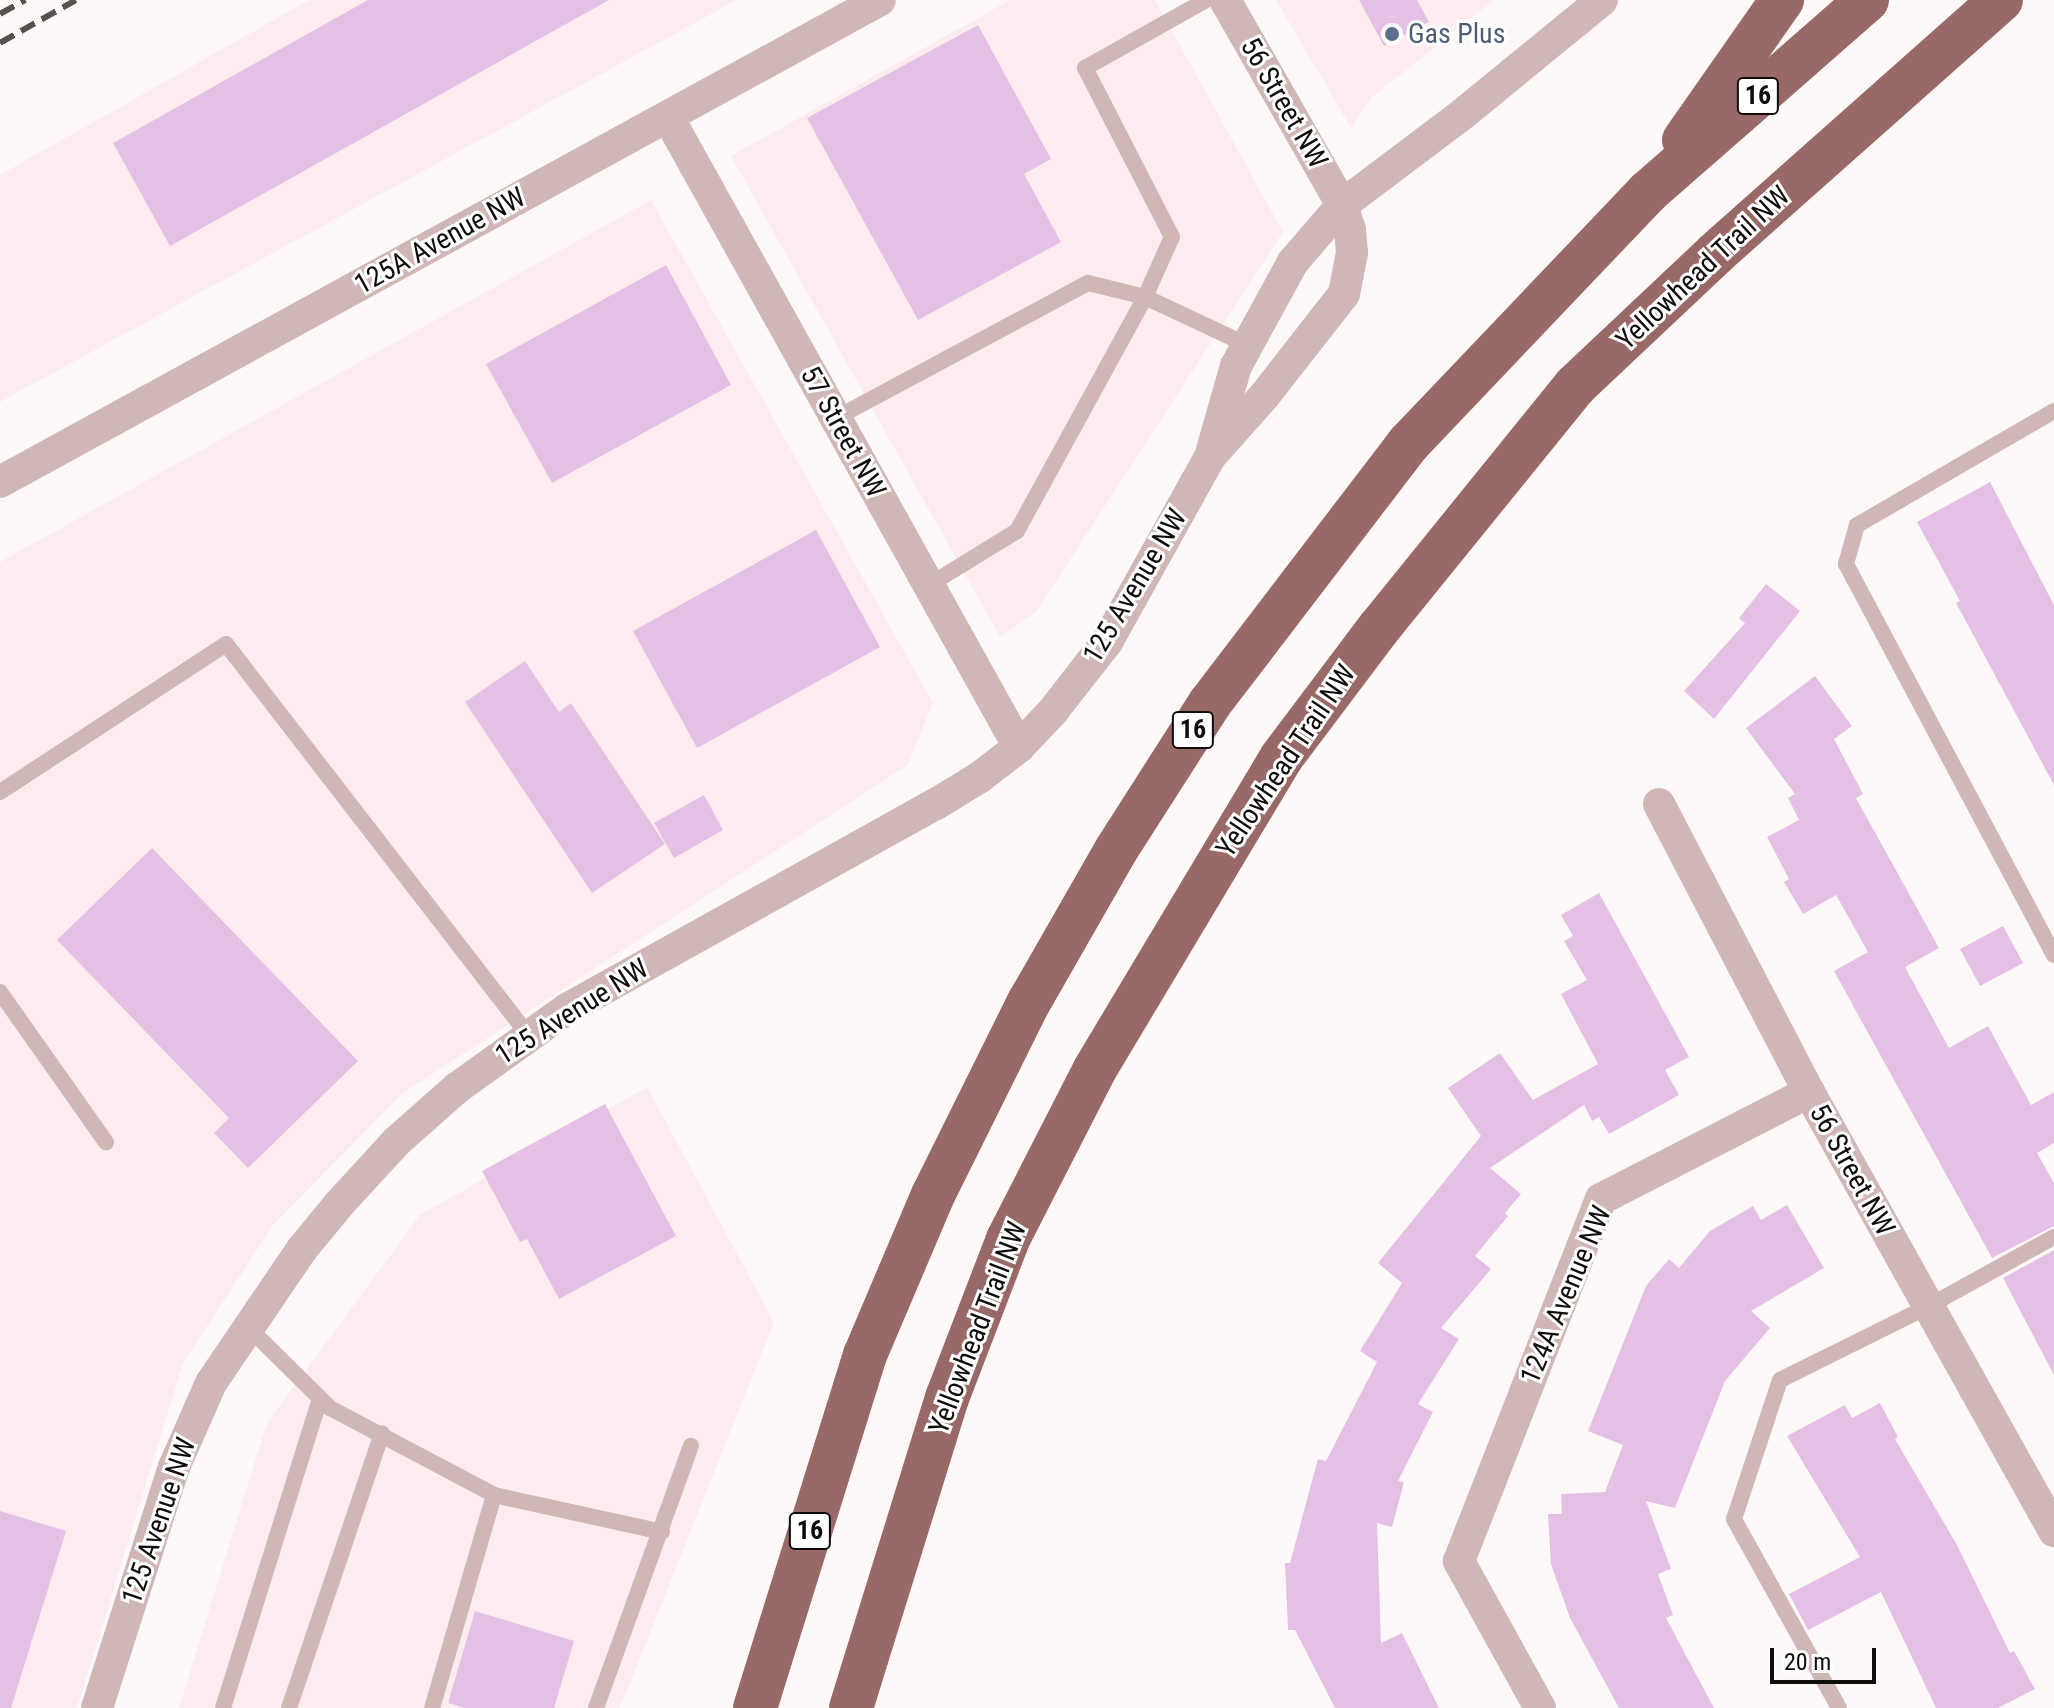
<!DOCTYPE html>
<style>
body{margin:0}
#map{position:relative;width:2054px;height:1708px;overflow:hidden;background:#fef9f8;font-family:"Roboto Condensed",sans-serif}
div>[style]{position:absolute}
.industrial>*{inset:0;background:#fcecf0}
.building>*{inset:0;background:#e4c1e4}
.lane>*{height:16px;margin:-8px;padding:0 8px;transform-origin:8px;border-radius:8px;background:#cfb7b5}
.street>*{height:32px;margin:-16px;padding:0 16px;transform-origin:16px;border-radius:16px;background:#cfb7b5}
.highway>*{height:44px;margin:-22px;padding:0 22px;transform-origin:22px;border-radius:22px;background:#986967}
.rail>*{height:6px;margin-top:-3px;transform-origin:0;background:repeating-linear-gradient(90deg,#565250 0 16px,transparent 0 24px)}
.dots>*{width:22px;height:22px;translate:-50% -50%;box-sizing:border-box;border:4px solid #fff;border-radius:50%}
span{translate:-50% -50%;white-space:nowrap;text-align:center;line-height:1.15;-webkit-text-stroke:6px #fff;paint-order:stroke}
.shield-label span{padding:2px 6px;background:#fff;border:2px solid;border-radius:6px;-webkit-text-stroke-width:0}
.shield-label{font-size:26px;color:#0f0c0a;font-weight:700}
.service-label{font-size:28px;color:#4e5e75}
.left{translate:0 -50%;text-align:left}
.street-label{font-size:28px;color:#0f0c0a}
.scale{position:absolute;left:1770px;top:1648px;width:106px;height:36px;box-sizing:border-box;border:4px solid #0f0c0a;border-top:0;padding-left:10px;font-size:24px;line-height:28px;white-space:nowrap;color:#0f0c0a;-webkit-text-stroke:6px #fff;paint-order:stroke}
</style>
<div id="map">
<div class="industrial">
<i style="clip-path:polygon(309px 0,737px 0,0 402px,0 175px)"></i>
<i style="clip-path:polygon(1010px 0,1155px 0,1283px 232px,1036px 612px,1000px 637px,731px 156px)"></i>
<i style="clip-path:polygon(1276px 0,1494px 0,1371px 98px,1351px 128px)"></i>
<i style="clip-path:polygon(651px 200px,933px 703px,908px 765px,403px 1093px,274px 1224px,183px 1363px,77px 1708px,0 1708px,0 562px)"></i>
<i style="clip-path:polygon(647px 1087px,774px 1322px,620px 1708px,179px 1708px,267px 1423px,420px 1215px)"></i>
</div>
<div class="building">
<i style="clip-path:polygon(368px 0,609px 0,170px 246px,113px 143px)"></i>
<i style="clip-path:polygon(1359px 0,1417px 0,1429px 22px,1384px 46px)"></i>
<i style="clip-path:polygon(978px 25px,1051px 159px,1024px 174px,1061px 242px,918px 320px,807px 118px)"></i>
<i style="clip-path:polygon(666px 265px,731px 385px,552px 483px,486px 364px)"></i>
<i style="clip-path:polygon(1990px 482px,2054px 605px,2054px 785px,1956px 603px,1960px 601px,1917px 522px)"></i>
<i style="clip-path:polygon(816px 530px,880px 647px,697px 748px,633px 631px)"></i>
<i style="clip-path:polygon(1766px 584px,1800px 611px,1714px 719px,1684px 691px,1745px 623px,1739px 618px)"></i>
<i style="clip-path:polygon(525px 661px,559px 712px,571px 703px,665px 844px,592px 893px,465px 702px)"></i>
<i style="clip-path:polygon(1815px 676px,1852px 726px,1834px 739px,1863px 794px,1856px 798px,1939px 948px,1905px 967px,1949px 1048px,1988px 1026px,2031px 1105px,2054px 1092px,2054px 1143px,2037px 1153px,2054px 1183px,2054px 1226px,1992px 1258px,1834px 971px,1868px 952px,1836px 895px,1803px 914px,1784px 882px,1789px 879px,1767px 837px,1799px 820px,1788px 798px,1795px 794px,1746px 728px)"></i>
<i style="clip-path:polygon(704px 795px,723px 830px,674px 858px,654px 823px)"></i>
<i style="clip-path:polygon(152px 848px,358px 1061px,248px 1168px,214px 1133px,229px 1118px,57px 940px)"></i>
<i style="clip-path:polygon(1599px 893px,1689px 1057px,1665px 1070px,1679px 1095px,1609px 1134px,1599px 1117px,1592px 1121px,1584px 1105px,1490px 1168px,1521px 1194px,1505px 1213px,1508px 1216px,1475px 1256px,1491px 1269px,1441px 1328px,1459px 1339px,1418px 1404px,1433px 1412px,1398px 1481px,1404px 1482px,1392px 1527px,1377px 1523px,1381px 1643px,1402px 1633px,1439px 1708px,1335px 1708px,1295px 1630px,1288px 1630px,1285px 1563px,1290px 1563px,1318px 1459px,1326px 1461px,1377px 1362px,1360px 1351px,1402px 1283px,1378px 1263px,1481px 1136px,1448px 1088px,1500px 1053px,1533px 1100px,1598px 1064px,1561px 994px,1587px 980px,1564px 941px,1573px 936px,1561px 915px)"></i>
<i style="clip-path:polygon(2003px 926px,2023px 963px,1980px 986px,1960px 949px)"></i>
<i style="clip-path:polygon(605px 1104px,676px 1236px,559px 1299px,527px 1239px,520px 1242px,482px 1171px)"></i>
<i style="clip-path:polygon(1787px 1205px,1824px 1268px,1751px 1311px,1770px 1328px,1725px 1381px,1675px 1508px,1646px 1501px,1671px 1569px,1658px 1574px,1673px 1615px,1666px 1618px,1714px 1708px,1619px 1708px,1570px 1618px,1551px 1564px,1548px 1514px,1562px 1514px,1561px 1494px,1605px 1492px,1623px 1445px,1588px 1431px,1646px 1286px,1669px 1259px,1679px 1268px,1710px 1231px,1753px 1206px,1761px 1220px)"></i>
<i style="clip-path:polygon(2054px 1250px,2054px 1375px,2003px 1278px)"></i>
<i style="clip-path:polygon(1880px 1403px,1898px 1437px,1895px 1439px,1957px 1545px,2010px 1653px,2014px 1651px,2035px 1689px,1998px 1708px,1936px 1708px,1881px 1592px,1808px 1630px,1789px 1594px,1860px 1557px,1787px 1436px,1845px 1405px,1852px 1418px)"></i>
<i style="clip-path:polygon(0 1511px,66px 1531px,11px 1708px,0 1708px)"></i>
<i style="clip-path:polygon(475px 1611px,574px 1641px,554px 1708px,465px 1708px,448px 1703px)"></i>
</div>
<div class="lane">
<i style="left:2054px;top:411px;width:228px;rotate:149.9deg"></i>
<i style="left:1857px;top:525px;width:41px;rotate:105.8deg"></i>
<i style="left:1846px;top:564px;width:443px;rotate:62deg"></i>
<i style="left:836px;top:418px;width:286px;rotate:-28.2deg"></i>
<i style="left:1088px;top:283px;width:59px;rotate:13.8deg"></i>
<i style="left:1145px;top:297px;width:113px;rotate:25.2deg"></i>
<i style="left:929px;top:585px;width:103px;rotate:-31.5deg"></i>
<i style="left:1017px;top:531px;width:267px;rotate:-61.3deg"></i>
<i style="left:1145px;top:297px;width:66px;rotate:-65.8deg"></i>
<i style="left:1172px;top:237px;width:190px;rotate:-117.2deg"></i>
<i style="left:1085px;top:68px;width:139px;rotate:-29.3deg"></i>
<i style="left:0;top:792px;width:270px;rotate:-33.2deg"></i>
<i style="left:226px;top:644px;width:495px;rotate:52.3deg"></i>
<i style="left:0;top:992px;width:184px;rotate:54.8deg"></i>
<i style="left:247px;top:1326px;width:117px;rotate:44.7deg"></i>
<i style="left:330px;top:1408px;width:186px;rotate:27.9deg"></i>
<i style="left:494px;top:1495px;width:222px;rotate:106.2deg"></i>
<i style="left:494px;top:1495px;width:172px;rotate:12.4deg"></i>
<i style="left:223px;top:1708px;width:324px;rotate:-72.6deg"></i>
<i style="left:289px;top:1708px;width:290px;rotate:-71.3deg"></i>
<i style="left:596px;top:1708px;width:279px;rotate:-70.1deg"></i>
<i style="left:1839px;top:1708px;width:216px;rotate:-119.1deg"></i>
<i style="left:1734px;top:1519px;width:146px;rotate:-71.7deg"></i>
<i style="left:1780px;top:1380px;width:164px;rotate:-26.4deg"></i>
<i style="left:1927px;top:1307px;width:145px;rotate:-28.9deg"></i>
</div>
<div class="street">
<i style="left:668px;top:117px;width:721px;rotate:60.88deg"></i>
<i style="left:1212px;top:450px;width:87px;rotate:-74.1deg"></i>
<i style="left:1236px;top:366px;width:119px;rotate:-61.3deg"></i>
<i style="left:1293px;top:262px;width:75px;rotate:-49.3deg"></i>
<i style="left:1342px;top:205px;width:153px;rotate:-37deg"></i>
<i style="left:1464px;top:113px;width:178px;rotate:-39.3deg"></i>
<i style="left:0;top:482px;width:1003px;rotate:-28.71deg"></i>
<i style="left:1659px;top:804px;width:325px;rotate:62.5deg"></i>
<i style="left:1809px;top:1092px;width:503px;rotate:60.83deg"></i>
<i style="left:97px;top:1708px;width:253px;rotate:-72.3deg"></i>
<i style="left:174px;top:1467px;width:92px;rotate:-66.2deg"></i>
<i style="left:211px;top:1383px;width:162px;rotate:-55.8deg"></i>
<i style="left:302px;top:1249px;width:60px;rotate:-50.4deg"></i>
<i style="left:340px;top:1203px;width:83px;rotate:-47.4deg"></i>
<i style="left:396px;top:1142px;width:81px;rotate:-41.5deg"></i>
<i style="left:457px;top:1088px;width:135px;rotate:-35.7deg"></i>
<i style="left:567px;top:1009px;width:422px;rotate:-29.1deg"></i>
<i style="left:936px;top:804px;width:52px;rotate:-31.5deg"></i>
<i style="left:980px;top:777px;width:49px;rotate:-37.6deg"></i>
<i style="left:1019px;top:747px;width:50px;rotate:-46.6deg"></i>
<i style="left:1053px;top:711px;width:88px;rotate:-52deg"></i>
<i style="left:1107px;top:642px;width:212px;rotate:-60.9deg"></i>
<i style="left:1210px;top:457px;width:83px;rotate:-48.4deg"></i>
<i style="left:1265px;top:395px;width:128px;rotate:-52deg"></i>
<i style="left:1344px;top:294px;width:42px;rotate:-79deg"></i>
<i style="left:1352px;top:253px;width:23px;rotate:-95deg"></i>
<i style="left:1350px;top:230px;width:26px;rotate:-108deg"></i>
<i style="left:1342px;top:205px;width:236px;rotate:-119.7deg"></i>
<i style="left:1540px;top:1708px;width:168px;rotate:-118.9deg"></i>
<i style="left:1459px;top:1561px;width:389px;rotate:-68.6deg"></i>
<i style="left:1601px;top:1199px;width:234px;rotate:-27.2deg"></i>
</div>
<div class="highway">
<i style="left:1684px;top:140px;width:171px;rotate:-55deg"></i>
<i style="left:755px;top:1708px;width:370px;rotate:-72.7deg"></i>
<i style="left:865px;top:1355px;width:174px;rotate:-67deg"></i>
<i style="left:933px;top:1195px;width:216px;rotate:-63.6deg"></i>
<i style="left:1029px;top:1002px;width:175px;rotate:-60.2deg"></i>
<i style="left:1116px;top:850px;width:174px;rotate:-57.4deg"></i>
<i style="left:1210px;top:703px;width:326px;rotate:-52.6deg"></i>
<i style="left:1408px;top:444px;width:348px;rotate:-46.4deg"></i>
<i style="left:1648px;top:192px;width:291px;rotate:-41.2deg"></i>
<i style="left:851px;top:1708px;width:325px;rotate:-72.8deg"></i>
<i style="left:947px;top:1398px;width:170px;rotate:-69deg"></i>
<i style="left:1008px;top:1239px;width:191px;rotate:-62.9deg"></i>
<i style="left:1095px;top:1069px;width:362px;rotate:-59.1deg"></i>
<i style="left:1281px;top:758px;width:163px;rotate:-53deg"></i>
<i style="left:1379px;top:628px;width:311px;rotate:-51deg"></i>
<i style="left:1575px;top:386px;width:194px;rotate:-43.3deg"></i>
<i style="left:1716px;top:253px;width:381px;rotate:-41.6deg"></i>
</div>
<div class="rail">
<i style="left:0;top:14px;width:29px;rotate:-29deg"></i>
<i style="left:0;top:43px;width:87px;rotate:-29.5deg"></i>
</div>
<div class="dots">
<i style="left:1392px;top:34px;background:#5c6f8a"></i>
</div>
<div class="shield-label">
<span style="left:1758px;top:96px">16</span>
<span style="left:1193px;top:730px">16</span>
<span style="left:810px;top:1531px">16</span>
</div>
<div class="service-label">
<span class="left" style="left:1408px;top:34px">Gas Plus</span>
</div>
<div class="street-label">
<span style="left:1284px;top:103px;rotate:60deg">56 Street NW</span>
<span style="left:440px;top:241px;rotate:-29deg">125A Avenue NW</span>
<span style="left:1703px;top:268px;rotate:-43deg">Yellowhead Trail NW</span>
<span style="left:843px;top:432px;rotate:61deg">57 Street NW</span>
<span style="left:1135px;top:586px;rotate:-59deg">125 Avenue NW</span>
<span style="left:1286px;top:761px;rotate:-56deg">Yellowhead Trail NW</span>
<span style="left:572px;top:1012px;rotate:-32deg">125 Avenue NW</span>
<span style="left:1852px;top:1170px;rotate:61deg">56 Street NW</span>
<span style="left:1566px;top:1295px;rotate:-67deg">124A Avenue NW</span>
<span style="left:978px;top:1328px;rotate:-69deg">Yellowhead Trail NW</span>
<span style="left:159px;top:1521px;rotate:-71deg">125 Avenue NW</span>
</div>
<div class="scale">20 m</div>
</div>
